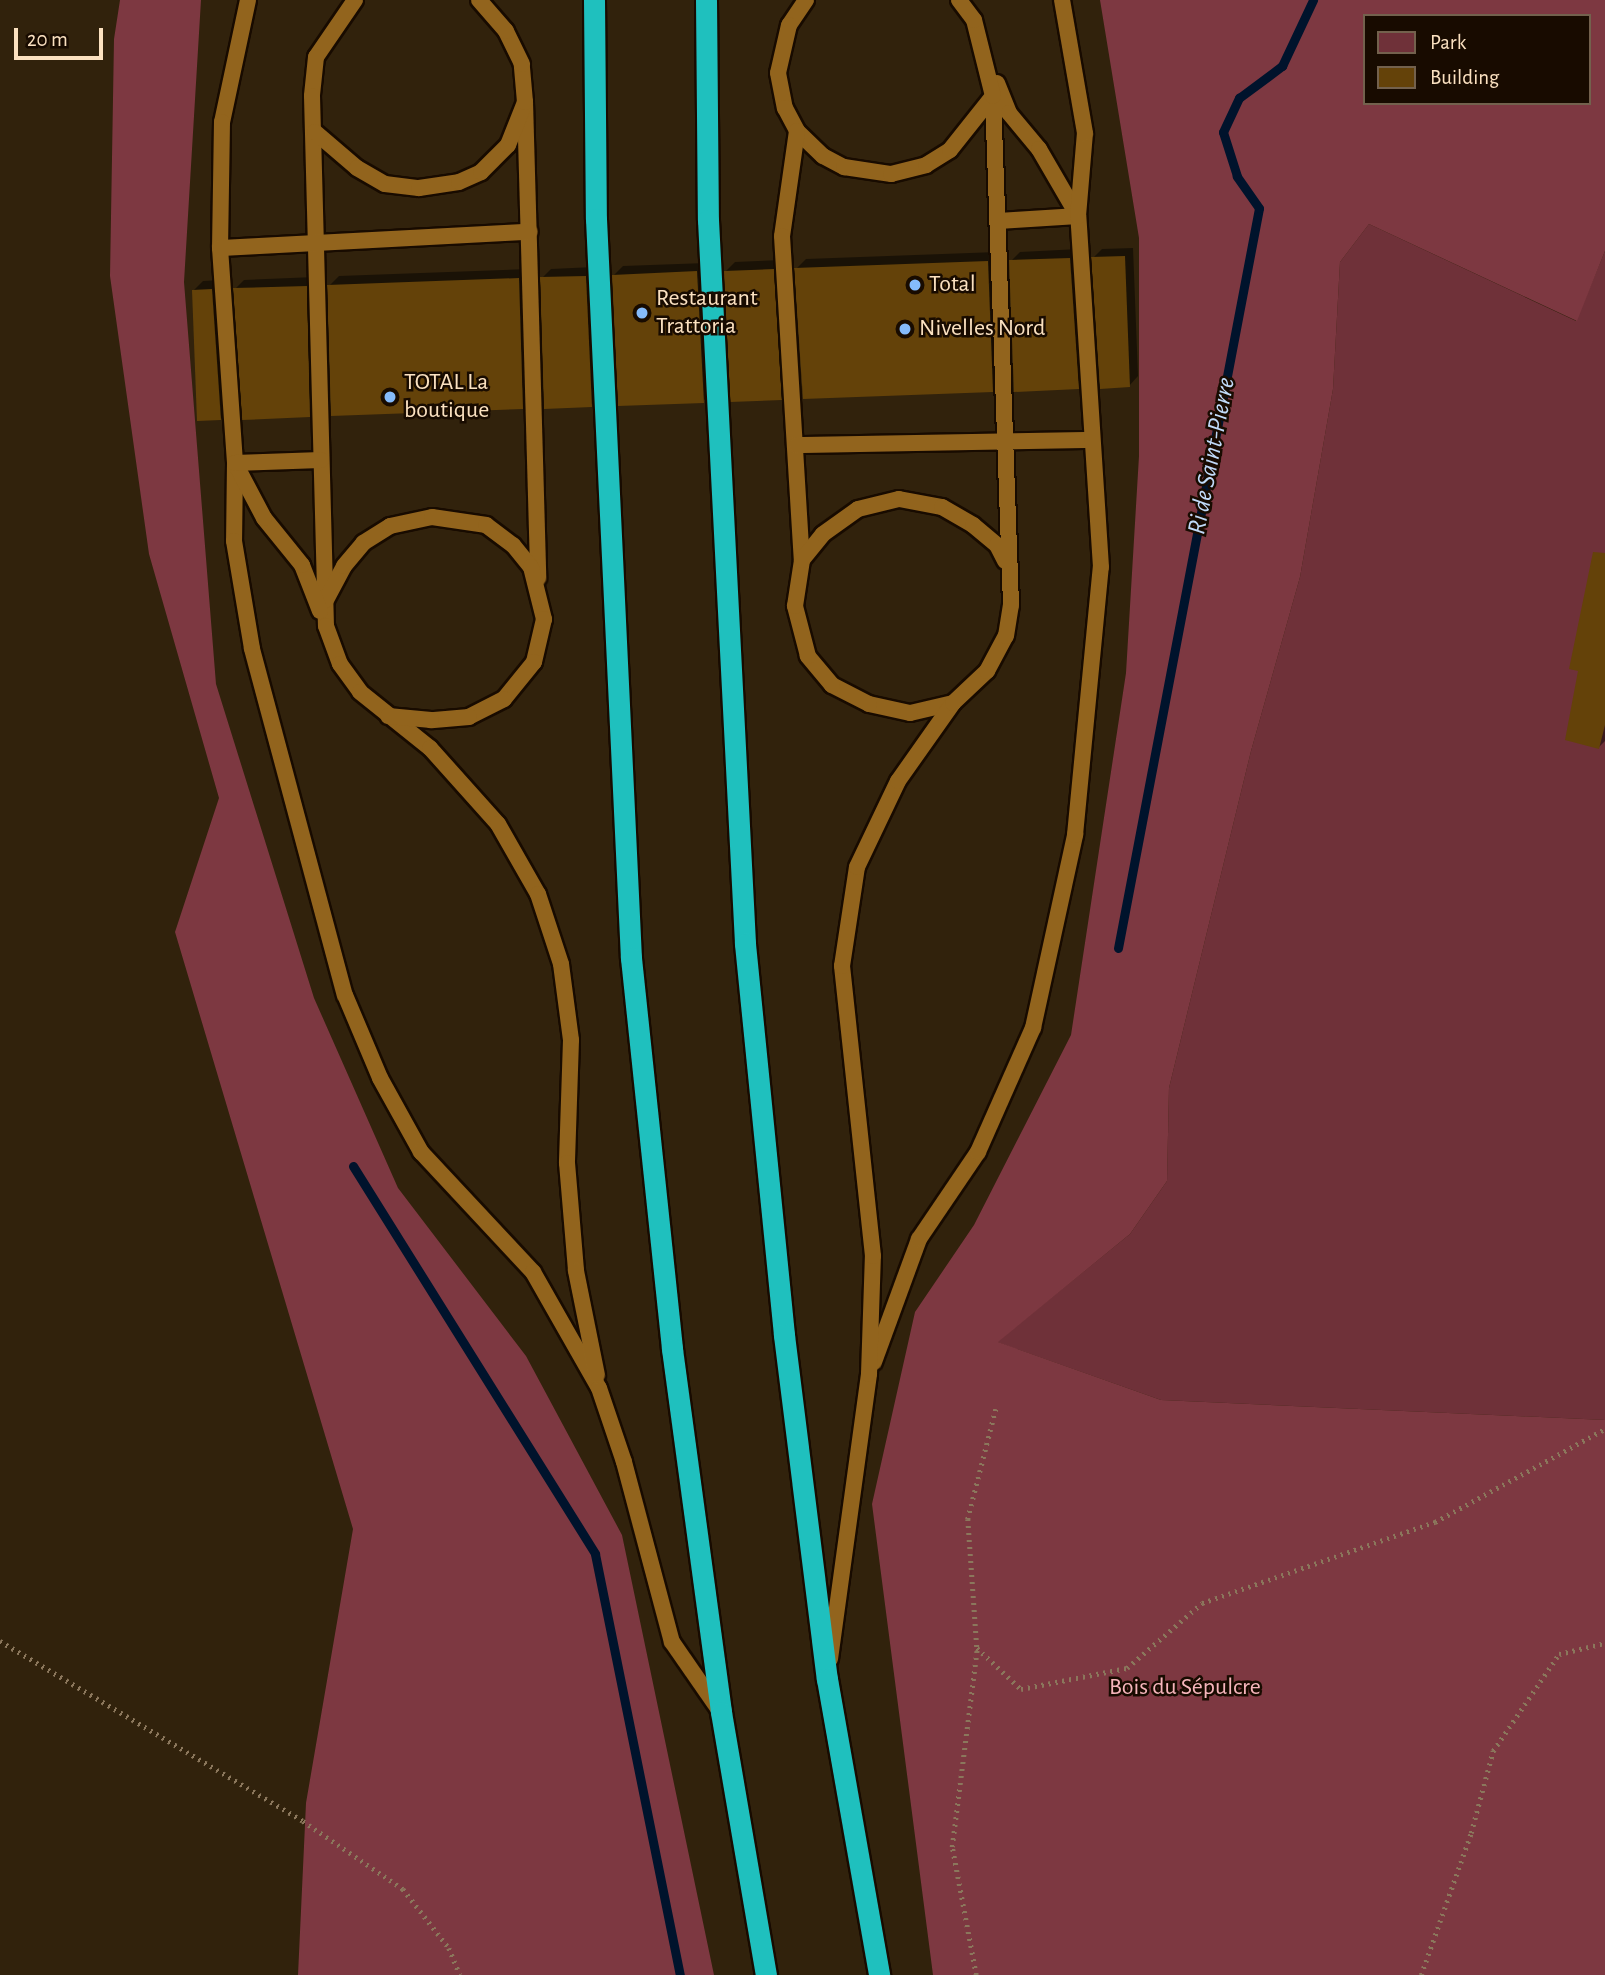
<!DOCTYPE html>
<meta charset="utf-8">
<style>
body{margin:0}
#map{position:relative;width:1605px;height:1975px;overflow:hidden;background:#31220c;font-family:"Alegreya Sans",sans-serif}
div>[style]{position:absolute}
.green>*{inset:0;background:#6f3139}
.forest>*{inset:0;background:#7d3841}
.shadow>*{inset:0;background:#0007}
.stream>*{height:9px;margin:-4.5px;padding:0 4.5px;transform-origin:4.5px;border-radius:4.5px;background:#00132c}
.building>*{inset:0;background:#644209}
.path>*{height:4.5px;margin-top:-2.25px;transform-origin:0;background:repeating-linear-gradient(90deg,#8b775c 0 2px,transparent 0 7px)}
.roads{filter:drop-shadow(2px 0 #180b00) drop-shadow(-2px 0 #180b00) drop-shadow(0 2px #180b00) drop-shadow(0 -2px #180b00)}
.lane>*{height:16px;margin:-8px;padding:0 8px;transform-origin:8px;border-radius:8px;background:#92641d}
.highway>*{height:21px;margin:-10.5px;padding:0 10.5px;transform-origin:10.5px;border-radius:10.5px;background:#1fc0be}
.dots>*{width:19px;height:19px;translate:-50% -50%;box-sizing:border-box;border:4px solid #180b00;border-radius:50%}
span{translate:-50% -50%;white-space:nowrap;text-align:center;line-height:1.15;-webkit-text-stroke:5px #180b00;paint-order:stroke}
.poi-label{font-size:24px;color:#fbe1c0}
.left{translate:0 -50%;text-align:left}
.park-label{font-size:24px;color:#f6b5bb}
.water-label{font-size:26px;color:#c0daf8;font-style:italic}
.legend{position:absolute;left:1363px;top:14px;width:228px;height:91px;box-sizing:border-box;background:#180b00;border:2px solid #73614d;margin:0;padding:9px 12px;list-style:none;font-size:21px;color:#fbe1c0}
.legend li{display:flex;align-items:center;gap:14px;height:35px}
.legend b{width:35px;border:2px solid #73614d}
.scale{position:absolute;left:14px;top:28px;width:89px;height:32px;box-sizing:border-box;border:4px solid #fbe1c0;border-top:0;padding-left:9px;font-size:21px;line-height:24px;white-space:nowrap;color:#fbe1c0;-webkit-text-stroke:5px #180b00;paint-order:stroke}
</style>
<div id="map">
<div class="green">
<i style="clip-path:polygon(1369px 224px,1576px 321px,1605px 251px,1605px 1420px,1161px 1400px,997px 1342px,1130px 1234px,1167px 1181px,1169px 1088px,1251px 751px,1300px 577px,1333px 389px,1340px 262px)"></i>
</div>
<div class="forest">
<i style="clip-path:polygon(120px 0,201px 0,184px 282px,216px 684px,314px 998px,398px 1188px,526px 1356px,622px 1535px,714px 1975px,298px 1975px,306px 1803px,353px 1529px,175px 932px,219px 798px,149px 554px,110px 276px,114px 39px)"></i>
<i style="clip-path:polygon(evenodd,1100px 0,1605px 0,1605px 251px,1577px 321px,1369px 224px,1340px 262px,1333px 389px,1300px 577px,1251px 751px,1169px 1088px,1167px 1181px,1130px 1234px,998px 1342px,1161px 1400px,1605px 1420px,1605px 1975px,933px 1975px,872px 1504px,915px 1312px,974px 1225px,1071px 1035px,1126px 673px,1139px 456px,1139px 238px,1100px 0,1365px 16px,1589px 16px,1589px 103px,1365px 103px,1365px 16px)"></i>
</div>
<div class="shadow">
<i style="clip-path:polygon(1133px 248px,1138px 376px,1129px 386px,1093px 258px,1102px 249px)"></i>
<i style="clip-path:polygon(1079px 249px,1087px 378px,1078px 388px,1011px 261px,1020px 252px)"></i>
<i style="clip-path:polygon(997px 252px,1002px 381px,992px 391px,796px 269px,806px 259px)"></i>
<i style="clip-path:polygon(782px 260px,790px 389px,781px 398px,726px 271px,735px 262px)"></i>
<i style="clip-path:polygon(706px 263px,713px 392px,703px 401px,614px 275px,623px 266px)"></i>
<i style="clip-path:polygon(594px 267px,600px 396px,591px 405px,542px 278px,551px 269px)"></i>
<i style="clip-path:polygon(528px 269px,531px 398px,522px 408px,329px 286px,339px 276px)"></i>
<i style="clip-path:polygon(315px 277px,319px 406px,309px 415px,235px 289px,244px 280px)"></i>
<i style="clip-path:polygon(221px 280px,230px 409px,221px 419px,194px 290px,203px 281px)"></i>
<i style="clip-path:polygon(1605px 576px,1605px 741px,1599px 747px)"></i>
</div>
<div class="stream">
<i style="left:1118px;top:948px;width:753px;rotate:-79.21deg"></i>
<i style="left:1259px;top:208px;width:39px;rotate:-125deg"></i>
<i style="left:1237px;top:176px;width:46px;rotate:-107.7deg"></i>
<i style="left:1223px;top:132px;width:38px;rotate:-65deg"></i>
<i style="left:1239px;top:98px;width:54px;rotate:-36.7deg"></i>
<i style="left:1282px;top:66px;width:73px;rotate:-64.8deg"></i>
<i style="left:353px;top:1166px;width:457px;rotate:58deg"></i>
<i style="left:595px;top:1554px;width:429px;rotate:78.6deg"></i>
</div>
<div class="building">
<i style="clip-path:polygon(1125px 256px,1130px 387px,1100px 389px,1091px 257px)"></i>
<i style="clip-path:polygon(1070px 258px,1079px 389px,1014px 392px,1009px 260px)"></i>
<i style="clip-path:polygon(988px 261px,993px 392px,803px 399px,794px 268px)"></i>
<i style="clip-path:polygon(774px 269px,782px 400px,730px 402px,724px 271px)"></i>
<i style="clip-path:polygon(697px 271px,704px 403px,618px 406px,612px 275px)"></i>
<i style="clip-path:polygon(586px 276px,592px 407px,544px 409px,540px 277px)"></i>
<i style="clip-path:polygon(519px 278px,523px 409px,331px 416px,327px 285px)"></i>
<i style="clip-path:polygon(307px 286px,310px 417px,242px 420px,233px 288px)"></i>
<i style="clip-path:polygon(212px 289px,221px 420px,197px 421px,192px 290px)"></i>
<i style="clip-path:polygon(1593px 552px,1605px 553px,1605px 725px,1599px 749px,1565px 740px,1578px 671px,1569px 669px)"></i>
</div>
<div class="path">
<i style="left:996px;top:1409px;width:114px;rotate:104.3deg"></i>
<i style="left:968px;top:1519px;width:129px;rotate:86deg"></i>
<i style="left:977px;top:1648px;width:60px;rotate:43deg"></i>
<i style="left:1021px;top:1689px;width:108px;rotate:-11.2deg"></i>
<i style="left:1127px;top:1668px;width:99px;rotate:-40.9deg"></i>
<i style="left:1202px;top:1603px;width:247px;rotate:-19.2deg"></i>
<i style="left:1435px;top:1522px;width:194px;rotate:-28.7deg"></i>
<i style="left:0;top:1641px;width:352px;rotate:30.7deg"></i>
<i style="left:303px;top:1821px;width:121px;rotate:34.2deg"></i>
<i style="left:403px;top:1889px;width:75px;rotate:52.1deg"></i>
<i style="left:449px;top:1948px;width:29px;rotate:68deg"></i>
<i style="left:976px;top:1975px;width:130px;rotate:-100.6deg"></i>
<i style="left:952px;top:1847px;width:200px;rotate:-82.8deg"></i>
<i style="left:1421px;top:1975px;width:151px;rotate:-70.6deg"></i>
<i style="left:1471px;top:1833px;width:85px;rotate:-75deg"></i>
<i style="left:1493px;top:1751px;width:117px;rotate:-55.8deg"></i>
<i style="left:1559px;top:1654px;width:47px;rotate:-13.4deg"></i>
</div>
<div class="roads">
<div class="lane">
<i style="left:248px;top:0;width:125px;rotate:102deg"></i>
<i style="left:222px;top:122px;width:126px;rotate:90.9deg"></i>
<i style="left:220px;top:248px;width:216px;rotate:86deg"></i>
<i style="left:235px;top:463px;width:78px;rotate:90.7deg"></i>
<i style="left:234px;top:541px;width:109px;rotate:80.5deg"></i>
<i style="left:252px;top:649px;width:358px;rotate:75deg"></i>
<i style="left:345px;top:995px;width:90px;rotate:67.1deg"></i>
<i style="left:380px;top:1078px;width:85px;rotate:61deg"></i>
<i style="left:421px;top:1152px;width:164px;rotate:47deg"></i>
<i style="left:533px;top:1272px;width:133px;rotate:60.4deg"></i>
<i style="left:599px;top:1388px;width:78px;rotate:71.3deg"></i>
<i style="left:624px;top:1462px;width:186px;rotate:75.1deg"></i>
<i style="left:672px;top:1642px;width:83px;rotate:55.3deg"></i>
<i style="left:355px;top:0;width:69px;rotate:124.4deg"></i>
<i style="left:316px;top:57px;width:39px;rotate:96deg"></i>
<i style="left:312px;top:96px;width:530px;rotate:88.49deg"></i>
<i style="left:326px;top:626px;width:40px;rotate:69.8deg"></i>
<i style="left:340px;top:664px;width:34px;rotate:54deg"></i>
<i style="left:360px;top:692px;width:90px;rotate:38.7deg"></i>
<i style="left:430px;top:748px;width:102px;rotate:48.2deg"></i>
<i style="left:498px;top:824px;width:81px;rotate:60.3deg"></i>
<i style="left:538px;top:894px;width:74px;rotate:71.8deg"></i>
<i style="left:561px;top:964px;width:77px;rotate:82.5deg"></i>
<i style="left:571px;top:1040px;width:123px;rotate:91.9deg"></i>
<i style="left:567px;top:1163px;width:108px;rotate:85.2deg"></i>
<i style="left:576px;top:1271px;width:106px;rotate:78.6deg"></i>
<i style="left:806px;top:0;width:30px;rotate:124deg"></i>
<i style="left:789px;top:25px;width:49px;rotate:102.9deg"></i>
<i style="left:778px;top:73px;width:36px;rotate:79deg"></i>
<i style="left:785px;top:108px;width:26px;rotate:62deg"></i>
<i style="left:797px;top:131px;width:36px;rotate:44deg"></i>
<i style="left:823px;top:156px;width:24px;rotate:28deg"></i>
<i style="left:844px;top:167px;width:48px;rotate:8.5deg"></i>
<i style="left:891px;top:174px;width:36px;rotate:-14deg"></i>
<i style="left:926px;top:165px;width:28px;rotate:-32deg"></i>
<i style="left:950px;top:150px;width:69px;rotate:-51.5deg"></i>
<i style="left:997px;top:83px;width:32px;rotate:68deg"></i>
<i style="left:1009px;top:113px;width:47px;rotate:50.2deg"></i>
<i style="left:1039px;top:149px;width:78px;rotate:59.8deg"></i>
<i style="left:1078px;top:216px;width:80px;rotate:176.4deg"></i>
<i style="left:525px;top:102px;width:476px;rotate:88.4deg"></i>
<i style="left:797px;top:131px;width:106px;rotate:98.1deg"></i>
<i style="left:782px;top:236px;width:325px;rotate:86.5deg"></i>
<i style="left:315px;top:132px;width:55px;rotate:40.6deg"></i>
<i style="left:357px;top:168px;width:32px;rotate:30deg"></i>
<i style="left:385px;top:184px;width:34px;rotate:7deg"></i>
<i style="left:419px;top:188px;width:40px;rotate:-8.5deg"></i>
<i style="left:459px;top:182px;width:24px;rotate:-24deg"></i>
<i style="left:481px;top:172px;width:38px;rotate:-45deg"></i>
<i style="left:508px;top:145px;width:46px;rotate:-68.4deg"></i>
<i style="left:525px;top:102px;width:38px;rotate:-95deg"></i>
<i style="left:522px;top:64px;width:37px;rotate:-116deg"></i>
<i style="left:506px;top:31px;width:41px;rotate:-131.1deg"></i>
<i style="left:220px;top:248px;width:310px;rotate:-3deg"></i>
<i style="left:797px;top:445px;width:294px;rotate:-1deg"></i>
<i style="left:326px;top:600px;width:38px;rotate:-62deg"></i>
<i style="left:344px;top:566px;width:30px;rotate:-50deg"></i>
<i style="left:363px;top:543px;width:32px;rotate:-32deg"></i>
<i style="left:390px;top:526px;width:43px;rotate:-12.1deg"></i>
<i style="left:432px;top:517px;width:55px;rotate:8.4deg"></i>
<i style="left:486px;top:525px;width:34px;rotate:37deg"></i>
<i style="left:513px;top:545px;width:28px;rotate:51deg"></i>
<i style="left:531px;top:567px;width:54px;rotate:76deg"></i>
<i style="left:544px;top:619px;width:44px;rotate:103.1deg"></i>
<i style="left:534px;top:662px;width:48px;rotate:129deg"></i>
<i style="left:504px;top:699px;width:39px;rotate:153deg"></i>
<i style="left:469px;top:717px;width:38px;rotate:175deg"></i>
<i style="left:431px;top:720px;width:43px;rotate:-174.7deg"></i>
<i style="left:320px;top:611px;width:49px;rotate:-111.4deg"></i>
<i style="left:302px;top:565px;width:60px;rotate:-129deg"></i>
<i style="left:264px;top:518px;width:62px;rotate:-117.8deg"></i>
<i style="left:235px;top:463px;width:86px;rotate:-2deg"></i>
<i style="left:953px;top:703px;width:44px;rotate:166.9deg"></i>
<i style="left:910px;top:713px;width:42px;rotate:-167.6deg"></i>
<i style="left:869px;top:704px;width:42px;rotate:-152.8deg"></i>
<i style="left:832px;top:685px;width:38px;rotate:-130deg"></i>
<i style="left:808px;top:656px;width:52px;rotate:-104.6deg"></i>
<i style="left:795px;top:606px;width:47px;rotate:-81.3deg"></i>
<i style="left:802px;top:560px;width:33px;rotate:-51deg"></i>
<i style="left:823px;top:534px;width:43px;rotate:-35.5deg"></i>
<i style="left:858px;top:509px;width:42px;rotate:-13.7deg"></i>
<i style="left:899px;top:499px;width:44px;rotate:10.5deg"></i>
<i style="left:942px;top:507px;width:36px;rotate:30deg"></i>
<i style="left:973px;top:525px;width:31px;rotate:40deg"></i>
<i style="left:997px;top:545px;width:18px;rotate:63deg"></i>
<i style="left:874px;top:1362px;width:131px;rotate:-69.9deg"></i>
<i style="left:919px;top:1239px;width:105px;rotate:-55.9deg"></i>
<i style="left:978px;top:1152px;width:136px;rotate:-66.1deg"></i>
<i style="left:1033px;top:1028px;width:198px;rotate:-77.7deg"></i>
<i style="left:1075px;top:835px;width:269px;rotate:-84.5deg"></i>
<i style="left:1101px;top:567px;width:352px;rotate:-93.7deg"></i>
<i style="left:1078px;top:216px;width:83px;rotate:-85.2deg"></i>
<i style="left:1085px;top:133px;width:135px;rotate:-99.8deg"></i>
<i style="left:830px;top:1659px;width:288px;rotate:-82.2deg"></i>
<i style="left:869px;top:1374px;width:118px;rotate:-88.1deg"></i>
<i style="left:873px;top:1256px;width:292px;rotate:-96.1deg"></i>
<i style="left:842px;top:966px;width:100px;rotate:-81.4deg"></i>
<i style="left:857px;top:867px;width:95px;rotate:-64.5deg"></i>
<i style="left:898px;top:781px;width:95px;rotate:-54.8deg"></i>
<i style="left:953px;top:703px;width:47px;rotate:-43.3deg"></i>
<i style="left:987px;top:671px;width:40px;rotate:-62deg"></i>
<i style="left:1006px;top:636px;width:31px;rotate:-81deg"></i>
<i style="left:1011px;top:605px;width:509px;rotate:-92.03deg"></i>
<i style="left:993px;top:96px;width:78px;rotate:-104deg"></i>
<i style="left:974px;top:20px;width:25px;rotate:-127deg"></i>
</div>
<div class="highway">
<i style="left:594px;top:0;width:219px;rotate:89.5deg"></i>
<i style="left:596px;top:219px;width:740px;rotate:87.29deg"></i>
<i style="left:631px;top:958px;width:393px;rotate:84deg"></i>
<i style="left:672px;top:1349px;width:366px;rotate:82.3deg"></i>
<i style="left:721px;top:1712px;width:267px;rotate:80.3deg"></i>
<i style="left:706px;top:0;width:220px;rotate:89.5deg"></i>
<i style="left:708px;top:220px;width:725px;rotate:87.07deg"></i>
<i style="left:745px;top:944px;width:393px;rotate:84.3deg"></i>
<i style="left:784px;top:1335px;width:347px;rotate:82.9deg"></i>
<i style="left:827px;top:1679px;width:301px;rotate:80deg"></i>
</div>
</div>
<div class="dots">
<i style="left:915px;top:285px;background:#85bbfb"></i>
<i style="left:642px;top:313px;background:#85bbfb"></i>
<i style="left:905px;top:329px;background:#85bbfb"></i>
<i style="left:390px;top:397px;background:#85bbfb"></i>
</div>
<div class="poi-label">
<span class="left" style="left:929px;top:285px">Total</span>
<span class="left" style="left:656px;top:313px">Restaurant<br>Trattoria</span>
<span class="left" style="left:919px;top:329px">Nivelles Nord</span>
<span class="left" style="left:404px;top:397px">TOTAL La<br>boutique</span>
</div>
<div class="park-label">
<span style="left:1185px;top:1688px">Bois du Sépulcre</span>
</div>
<div class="water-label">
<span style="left:1212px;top:456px;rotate:-79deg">Ri de Saint-Pierre</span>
</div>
<ul class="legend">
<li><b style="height:19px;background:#6f3139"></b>Park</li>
<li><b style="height:19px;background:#644209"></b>Building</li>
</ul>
<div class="scale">20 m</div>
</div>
